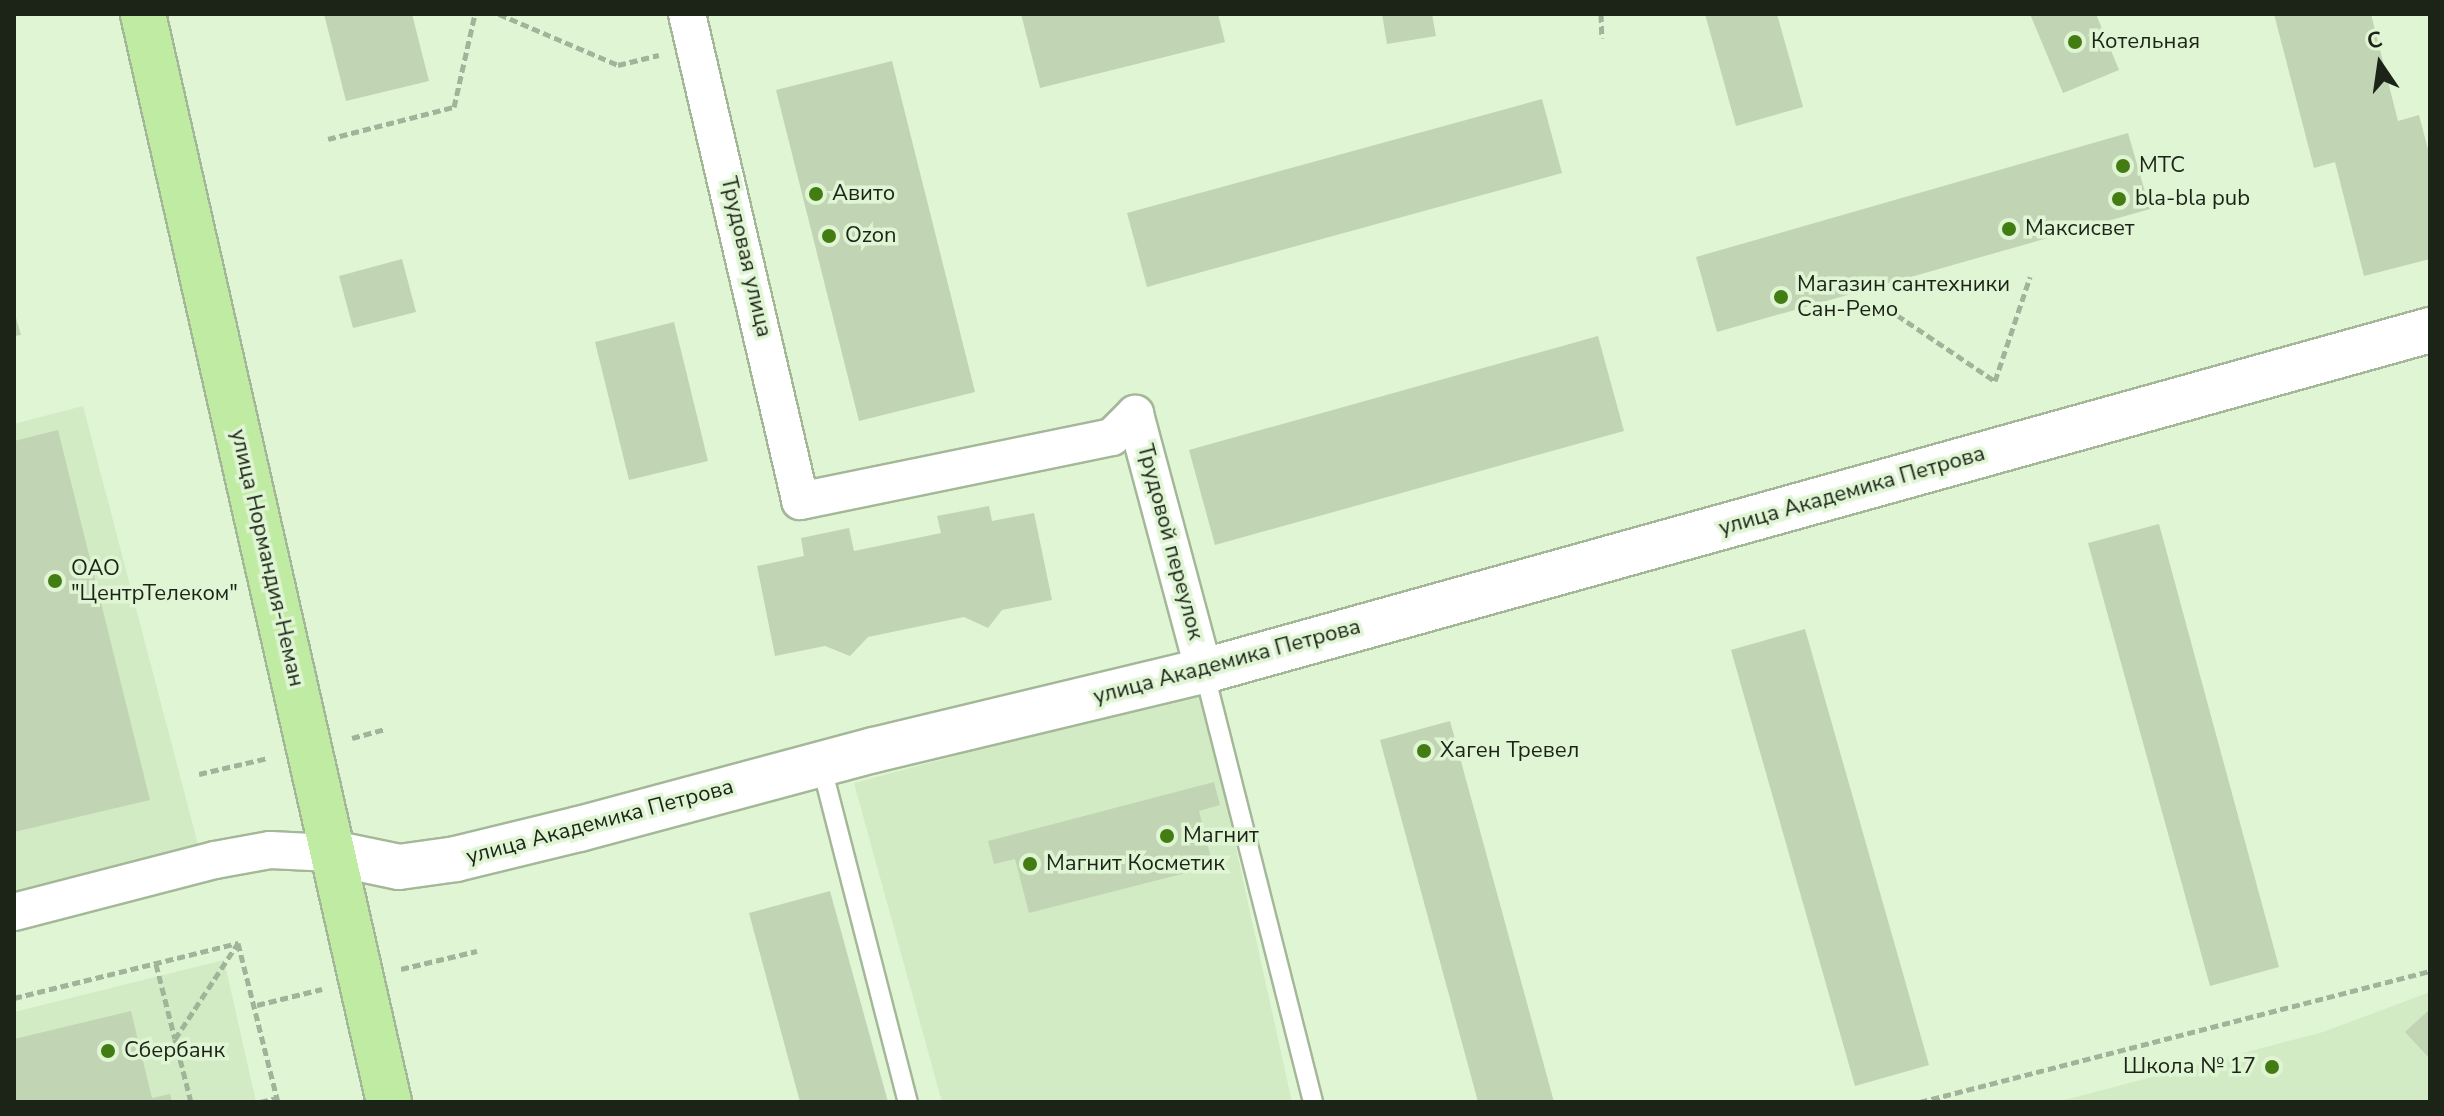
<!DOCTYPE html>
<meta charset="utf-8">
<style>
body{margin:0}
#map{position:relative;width:2444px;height:1116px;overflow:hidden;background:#dff5d4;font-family:"Nunito Sans",sans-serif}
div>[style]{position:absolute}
.built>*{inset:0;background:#d2ebc4}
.building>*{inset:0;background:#c1d5b5}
.path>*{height:5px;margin-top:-2.5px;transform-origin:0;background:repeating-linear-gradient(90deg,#a1b398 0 8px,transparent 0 12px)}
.roads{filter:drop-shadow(2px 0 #a4b899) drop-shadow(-2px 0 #a4b899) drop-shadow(0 2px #a4b899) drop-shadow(0 -2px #a4b899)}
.service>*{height:18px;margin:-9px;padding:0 9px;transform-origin:9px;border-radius:9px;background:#fff}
.minor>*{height:36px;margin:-18px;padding:0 18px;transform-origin:18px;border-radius:18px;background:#fff}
.tertiary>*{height:44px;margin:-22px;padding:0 22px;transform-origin:22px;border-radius:22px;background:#fff}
.primary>*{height:44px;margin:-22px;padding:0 22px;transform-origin:22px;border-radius:22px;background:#bfeba2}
.dots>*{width:22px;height:22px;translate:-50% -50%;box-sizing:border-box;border:4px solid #dff5d4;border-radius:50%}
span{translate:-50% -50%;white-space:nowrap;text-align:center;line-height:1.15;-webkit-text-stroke:7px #dff5d4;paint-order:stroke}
.poi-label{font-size:22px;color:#1c2418}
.left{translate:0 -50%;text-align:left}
.right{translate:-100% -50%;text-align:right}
.street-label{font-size:22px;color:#1c2418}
.frame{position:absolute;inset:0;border:16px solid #1c2418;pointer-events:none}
.north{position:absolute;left:2340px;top:24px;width:80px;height:80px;-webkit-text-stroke:6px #dff5d4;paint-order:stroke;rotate:347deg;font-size:22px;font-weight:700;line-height:32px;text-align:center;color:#1c2418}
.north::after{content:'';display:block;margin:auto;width:28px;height:36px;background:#1c2418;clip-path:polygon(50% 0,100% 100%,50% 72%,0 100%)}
</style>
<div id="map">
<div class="built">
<i style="clip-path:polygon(83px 406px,201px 856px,14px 900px,14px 424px)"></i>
<i style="clip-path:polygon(1201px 690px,1292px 1102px,942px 1102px,854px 783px)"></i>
<i style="clip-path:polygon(224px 960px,256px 1102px,14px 1102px,14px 1012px)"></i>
<i style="clip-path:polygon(2430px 992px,2430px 1102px,2057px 1102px,2323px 1032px)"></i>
</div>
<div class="building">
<i style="clip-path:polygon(324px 14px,412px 14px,429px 81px,346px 101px)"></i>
<i style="clip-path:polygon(1021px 14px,1218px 14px,1225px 42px,1040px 88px)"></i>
<i style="clip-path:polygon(1382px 14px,1432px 14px,1436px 36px,1387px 44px)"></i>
<i style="clip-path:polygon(1705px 14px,1777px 14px,1803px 107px,1736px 126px)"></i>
<i style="clip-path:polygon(2030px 14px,2096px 14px,2119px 70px,2063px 93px)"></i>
<i style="clip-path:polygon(2274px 14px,2371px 14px,2398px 121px,2419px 115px,2430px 157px,2430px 259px,2364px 276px,2335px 162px,2314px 168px)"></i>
<i style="clip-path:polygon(892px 61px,975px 392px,859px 421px,776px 90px)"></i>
<i style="clip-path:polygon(1542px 99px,1562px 173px,1147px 287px,1127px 213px)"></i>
<i style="clip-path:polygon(2128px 133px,2150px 209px,1717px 332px,1696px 257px)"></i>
<i style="clip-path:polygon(402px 259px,416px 312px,353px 328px,339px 276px)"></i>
<i style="clip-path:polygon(14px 311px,21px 335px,14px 336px)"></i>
<i style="clip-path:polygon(674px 322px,708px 461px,629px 480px,595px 342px)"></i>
<i style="clip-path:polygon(1598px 336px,1624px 431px,1215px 545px,1189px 450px)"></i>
<i style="clip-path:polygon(58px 430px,150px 800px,14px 832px,14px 441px)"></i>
<i style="clip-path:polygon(989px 506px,992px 521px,1034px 513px,1052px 600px,1002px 610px,988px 628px,964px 617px,868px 637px,850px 656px,825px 646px,775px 656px,757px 566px,804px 556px,801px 538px,849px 528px,854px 551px,941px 533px,937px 516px)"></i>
<i style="clip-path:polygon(2159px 524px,2279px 967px,2210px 986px,2088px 543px)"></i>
<i style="clip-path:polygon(1805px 629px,1929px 1065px,1855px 1086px,1731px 650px)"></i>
<i style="clip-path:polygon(1450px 721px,1554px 1102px,1478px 1102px,1380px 740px)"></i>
<i style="clip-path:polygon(1214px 782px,1220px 805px,1199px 811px,1213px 866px,1029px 913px,1015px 859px,994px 864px,988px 841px)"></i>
<i style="clip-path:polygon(830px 891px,888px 1102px,800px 1102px,749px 913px)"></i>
<i style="clip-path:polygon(2430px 1009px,2430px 1059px,2405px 1032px)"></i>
<i style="clip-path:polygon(131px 1011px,152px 1098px,170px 1094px,172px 1102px,14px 1102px,14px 1039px)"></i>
</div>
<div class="path">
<i style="left:499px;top:14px;width:129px;rotate:23.2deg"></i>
<i style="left:618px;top:65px;width:42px;rotate:-13.7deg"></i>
<i style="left:1601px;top:14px;width:24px;rotate:88deg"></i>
<i style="left:328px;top:139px;width:130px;rotate:-14.3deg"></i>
<i style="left:454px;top:107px;width:95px;rotate:-77.3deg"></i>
<i style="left:1897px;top:315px;width:118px;rotate:34deg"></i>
<i style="left:1995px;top:381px;width:110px;rotate:-71.4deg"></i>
<i style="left:352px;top:738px;width:35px;rotate:-15deg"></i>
<i style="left:199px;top:774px;width:71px;rotate:-13.1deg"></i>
<i style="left:156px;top:964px;width:77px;rotate:75.8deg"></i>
<i style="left:401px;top:969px;width:78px;rotate:-13.3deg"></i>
<i style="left:14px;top:998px;width:231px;rotate:-13.8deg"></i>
<i style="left:257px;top:1005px;width:67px;rotate:-13.8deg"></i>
<i style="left:191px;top:1102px;width:65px;rotate:-104.3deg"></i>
<i style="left:175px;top:1039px;width:115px;rotate:-56.7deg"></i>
<i style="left:238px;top:943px;width:164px;rotate:75.9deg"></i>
<i style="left:260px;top:1102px;width:17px;rotate:-13deg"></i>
<i style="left:1920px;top:1102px;width:527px;rotate:-14.41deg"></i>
</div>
<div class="roads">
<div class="service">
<i style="left:1204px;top:671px;width:445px;rotate:75.8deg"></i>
<i style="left:821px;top:764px;width:349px;rotate:75.6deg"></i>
</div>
<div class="minor">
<i style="left:687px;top:14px;width:500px;rotate:76.9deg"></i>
<i style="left:800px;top:501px;width:318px;rotate:-11.6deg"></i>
<i style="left:1112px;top:437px;width:33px;rotate:-45deg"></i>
<i style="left:1135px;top:414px;width:266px;rotate:75deg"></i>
<i style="left:14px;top:912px;width:208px;rotate:-14.5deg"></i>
<i style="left:215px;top:860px;width:56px;rotate:-10.3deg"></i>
<i style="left:270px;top:850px;width:62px;rotate:2.8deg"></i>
</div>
<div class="tertiary">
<i style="left:332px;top:853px;width:68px;rotate:11.8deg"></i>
<i style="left:399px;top:867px;width:58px;rotate:-8deg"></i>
<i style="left:456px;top:859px;width:127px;rotate:-13.7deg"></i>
<i style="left:579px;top:829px;width:305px;rotate:-15deg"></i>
<i style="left:874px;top:750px;width:339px;rotate:-13.5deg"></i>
<i style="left:1204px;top:671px;width:1273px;rotate:-15.54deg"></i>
</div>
<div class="primary">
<i style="left:143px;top:14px;width:1115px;rotate:77.26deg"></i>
</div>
</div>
<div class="dots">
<i style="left:2075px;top:42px;background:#437c12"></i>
<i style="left:2123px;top:166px;background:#437c12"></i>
<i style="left:816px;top:194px;background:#437c12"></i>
<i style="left:2119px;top:199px;background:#437c12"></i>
<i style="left:2009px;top:229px;background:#437c12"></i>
<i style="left:829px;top:236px;background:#437c12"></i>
<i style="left:1781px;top:297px;background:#437c12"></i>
<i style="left:55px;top:581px;background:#437c12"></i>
<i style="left:1424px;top:751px;background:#437c12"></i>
<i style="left:1167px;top:836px;background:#437c12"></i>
<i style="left:1030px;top:864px;background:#437c12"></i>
<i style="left:108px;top:1051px;background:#437c12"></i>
<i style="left:2272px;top:1067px;background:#437c12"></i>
</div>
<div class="poi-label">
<span class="left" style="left:2091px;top:42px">Котельная</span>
<span class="left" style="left:2139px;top:166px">МТС</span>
<span class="left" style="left:832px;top:194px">Авито</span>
<span class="left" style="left:2135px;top:199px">bla-bla pub</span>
<span class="left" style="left:2025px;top:229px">Максисвет</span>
<span class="left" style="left:845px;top:236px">Ozon</span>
<span class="left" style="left:1797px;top:297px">Магазин сантехники<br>Сан-Ремо</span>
<span class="left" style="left:71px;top:581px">ОАО<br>"ЦентрТелеком"</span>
<span class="left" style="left:1440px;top:751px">Хаген Тревел</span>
<span class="left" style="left:1183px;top:836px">Магнит</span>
<span class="left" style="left:1046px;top:864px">Магнит Косметик</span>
<span class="left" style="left:124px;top:1051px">Сбербанк</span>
<span class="right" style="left:2256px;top:1067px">Школа № 17</span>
</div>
<div class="street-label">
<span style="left:746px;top:257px;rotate:77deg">Трудовая улица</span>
<span style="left:1852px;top:491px;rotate:-16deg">улица Академика Петрова</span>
<span style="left:1170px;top:542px;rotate:75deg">Трудовой переулок</span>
<span style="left:267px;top:558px;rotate:77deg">улица Нормандия-Неман</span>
<span style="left:1227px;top:662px;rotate:-15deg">улица Академика Петрова</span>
<span style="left:600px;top:822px;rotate:-15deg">улица Академика Петрова</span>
</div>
<div class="frame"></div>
<div class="north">С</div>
</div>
